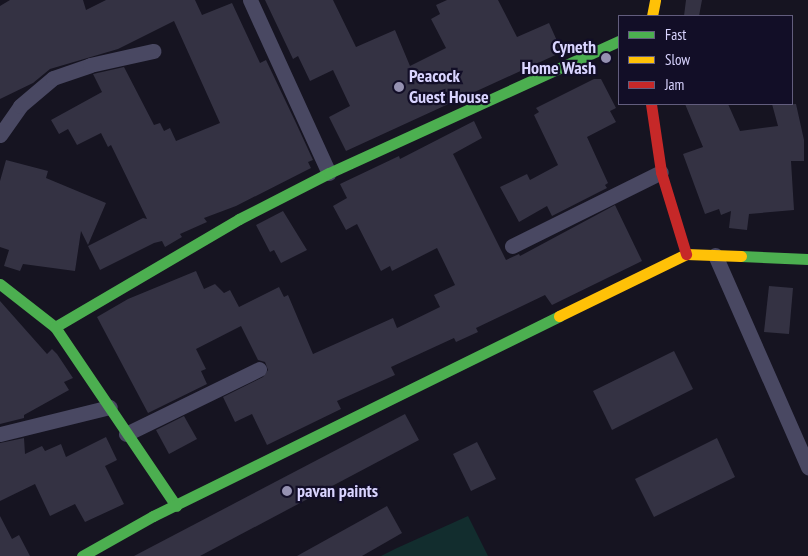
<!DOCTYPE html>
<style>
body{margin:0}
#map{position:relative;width:808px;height:556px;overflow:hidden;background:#161421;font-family:"PT Sans Narrow",sans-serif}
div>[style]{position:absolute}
.green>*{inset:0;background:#122d2e}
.building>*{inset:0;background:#343243}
.street>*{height:15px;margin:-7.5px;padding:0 7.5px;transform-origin:7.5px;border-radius:7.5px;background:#494862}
.fast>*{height:11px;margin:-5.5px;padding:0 5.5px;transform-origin:5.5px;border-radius:5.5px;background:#4caf50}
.slow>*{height:11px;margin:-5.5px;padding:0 5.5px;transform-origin:5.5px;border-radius:5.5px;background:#ffc107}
.jam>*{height:11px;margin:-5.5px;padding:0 5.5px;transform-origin:5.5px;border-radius:5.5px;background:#c62828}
.dots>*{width:14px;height:14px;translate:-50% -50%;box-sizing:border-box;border:2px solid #120e27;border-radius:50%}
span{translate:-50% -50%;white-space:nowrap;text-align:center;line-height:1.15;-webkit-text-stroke:4.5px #120e27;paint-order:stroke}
.poi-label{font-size:18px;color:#d9d4ff;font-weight:700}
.right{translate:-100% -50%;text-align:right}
.left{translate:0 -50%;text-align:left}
.legend{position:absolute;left:618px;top:15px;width:175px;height:90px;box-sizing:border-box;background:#120e27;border:1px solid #625d7d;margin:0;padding:6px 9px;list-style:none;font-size:15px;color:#d9d4ff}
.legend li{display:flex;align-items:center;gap:10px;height:25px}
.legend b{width:25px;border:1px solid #625d7d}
</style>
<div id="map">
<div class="green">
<i style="clip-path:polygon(468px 516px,488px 556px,381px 556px,397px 548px)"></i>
</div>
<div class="building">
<i style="clip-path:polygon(10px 0,83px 0,86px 10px,106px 0,195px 0,202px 15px,232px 3px,260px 63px,266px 60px,296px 123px,313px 160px,308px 162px,311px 168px,236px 206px,204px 218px,207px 222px,180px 234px,182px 237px,165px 247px,162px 241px,154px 243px,100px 270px,88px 246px,143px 218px,147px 219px,111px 145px,108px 147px,101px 133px,77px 145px,68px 129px,59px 134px,51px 120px,102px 92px,93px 74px,124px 67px,154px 125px,160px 123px,164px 131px,170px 128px,176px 141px,220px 123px,174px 21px,118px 49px,50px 69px,33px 83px,0 99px,0 6px)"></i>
<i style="clip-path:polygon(265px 0,333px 0,356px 47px,395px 30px,410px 66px,446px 48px,431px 19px,440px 14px,436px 5px,447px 0,498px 0,517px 37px,549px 23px,562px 52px,346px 151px,329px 117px,350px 106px,333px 70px,310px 81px,298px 56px,293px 59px)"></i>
<i style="clip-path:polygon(686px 0,702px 0,699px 16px,684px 16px)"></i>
<i style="clip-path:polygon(594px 79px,601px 79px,616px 108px,610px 111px,616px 122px,587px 137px,608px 183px,605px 185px,607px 188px,552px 216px,547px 206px,519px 222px,500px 187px,527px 174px,530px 180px,558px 165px,534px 115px,539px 112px,536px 108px)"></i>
<i style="clip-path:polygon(685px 104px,728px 104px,740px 131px,778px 126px,772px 104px,796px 104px,804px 140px,804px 161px,791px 161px,794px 210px,749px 214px,747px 230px,729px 228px,731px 211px,721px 215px,719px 209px,705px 214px,683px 154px,703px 147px)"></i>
<i style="clip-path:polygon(474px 121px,482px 138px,453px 154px,506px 260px,519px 254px,520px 256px,615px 205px,642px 261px,552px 305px,545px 295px,476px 328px,478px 332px,456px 342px,454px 338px,391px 367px,395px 375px,337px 401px,341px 409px,267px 445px,252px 414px,235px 422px,223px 397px,263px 377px,268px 370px,265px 362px,258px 360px,241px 326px,196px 349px,206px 369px,201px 371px,207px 384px,148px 413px,97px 317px,128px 299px,196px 271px,204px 289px,215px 284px,224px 293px,230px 290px,239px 307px,279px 287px,284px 297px,288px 295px,313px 354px,393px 318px,397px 328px,440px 307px,434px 295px,455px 285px,437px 248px,392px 271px,390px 266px,381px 271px,357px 224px,346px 230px,333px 206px,347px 198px,340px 184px,399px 156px,400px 159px)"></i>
<i style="clip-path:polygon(6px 160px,48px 171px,46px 178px,106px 203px,88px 245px,81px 231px,75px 271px,23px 264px,20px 271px,4px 266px,9px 250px,0 247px,0 181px)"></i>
<i style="clip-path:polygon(283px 211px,307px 250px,281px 263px,274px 250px,270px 252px,256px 225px)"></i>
<i style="clip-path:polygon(769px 286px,793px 288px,789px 334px,764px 332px)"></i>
<i style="clip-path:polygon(0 301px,47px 354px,52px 349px,57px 354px,73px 378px,64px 382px,69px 390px,24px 415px,24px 418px,0 424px)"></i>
<i style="clip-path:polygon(674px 351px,693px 389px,612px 430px,593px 391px)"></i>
<i style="clip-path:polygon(405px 414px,419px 440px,200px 556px,134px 556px)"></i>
<i style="clip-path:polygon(184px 416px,197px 439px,169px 454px,156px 430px)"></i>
<i style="clip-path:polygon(106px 437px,117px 460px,105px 466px,124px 504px,85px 522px,75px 504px,50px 516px,35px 484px,0 501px,0 443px,24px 438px,25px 454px,42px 446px,45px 451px,61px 444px,66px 457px)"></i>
<i style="clip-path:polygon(717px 438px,735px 477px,654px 517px,635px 479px)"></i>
<i style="clip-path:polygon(477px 442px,496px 479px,471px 491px,453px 454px)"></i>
<i style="clip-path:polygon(387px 506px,402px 533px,362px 556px,297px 556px)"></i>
<i style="clip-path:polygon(0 516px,12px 539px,19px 535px,30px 556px,0 556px)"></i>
</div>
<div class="street">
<i style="left:250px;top:0;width:190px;rotate:65.5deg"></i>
<i style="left:0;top:135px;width:35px;rotate:-55deg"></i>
<i style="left:20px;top:106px;width:43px;rotate:-40.3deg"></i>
<i style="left:53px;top:78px;width:39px;rotate:-19deg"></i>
<i style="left:90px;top:65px;width:65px;rotate:-12.5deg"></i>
<i style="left:512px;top:246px;width:166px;rotate:-26.4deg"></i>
<i style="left:715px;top:255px;width:232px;rotate:66.3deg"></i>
<i style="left:0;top:434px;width:113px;rotate:-13.8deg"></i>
<i style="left:126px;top:434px;width:148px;rotate:-26deg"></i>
</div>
<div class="fast">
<i style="left:741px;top:256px;width:67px;rotate:2.6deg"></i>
<i style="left:0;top:284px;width:70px;rotate:38deg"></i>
<i style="left:55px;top:327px;width:216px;rotate:55.9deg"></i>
<i style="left:55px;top:327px;width:213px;rotate:-30.4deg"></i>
<i style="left:239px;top:219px;width:101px;rotate:-27.1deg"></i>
<i style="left:329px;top:173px;width:319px;rotate:-24.5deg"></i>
<i style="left:82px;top:556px;width:81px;rotate:-29.4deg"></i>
<i style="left:153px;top:516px;width:453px;rotate:-26.2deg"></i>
</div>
<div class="slow">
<i style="left:652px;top:16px;width:16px;rotate:-79deg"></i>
<i style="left:559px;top:316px;width:141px;rotate:-26deg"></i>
<i style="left:686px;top:254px;width:55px;rotate:2.1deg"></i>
</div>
<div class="jam">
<i style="left:651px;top:104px;width:69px;rotate:81.6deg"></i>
<i style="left:661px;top:172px;width:86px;rotate:73deg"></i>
</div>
<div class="dots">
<i style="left:606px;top:58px;background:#9591b1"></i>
<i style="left:399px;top:87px;background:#9591b1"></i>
<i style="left:287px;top:491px;background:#9591b1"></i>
</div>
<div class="poi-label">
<span class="right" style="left:596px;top:58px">Cyneth<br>Home Wash</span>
<span class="left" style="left:409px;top:87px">Peacock<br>Guest House</span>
<span class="left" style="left:297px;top:491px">pavan paints</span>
</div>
<ul class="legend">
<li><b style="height:6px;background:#4caf50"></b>Fast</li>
<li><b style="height:6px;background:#ffc107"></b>Slow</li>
<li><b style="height:6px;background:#c62828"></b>Jam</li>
</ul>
</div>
